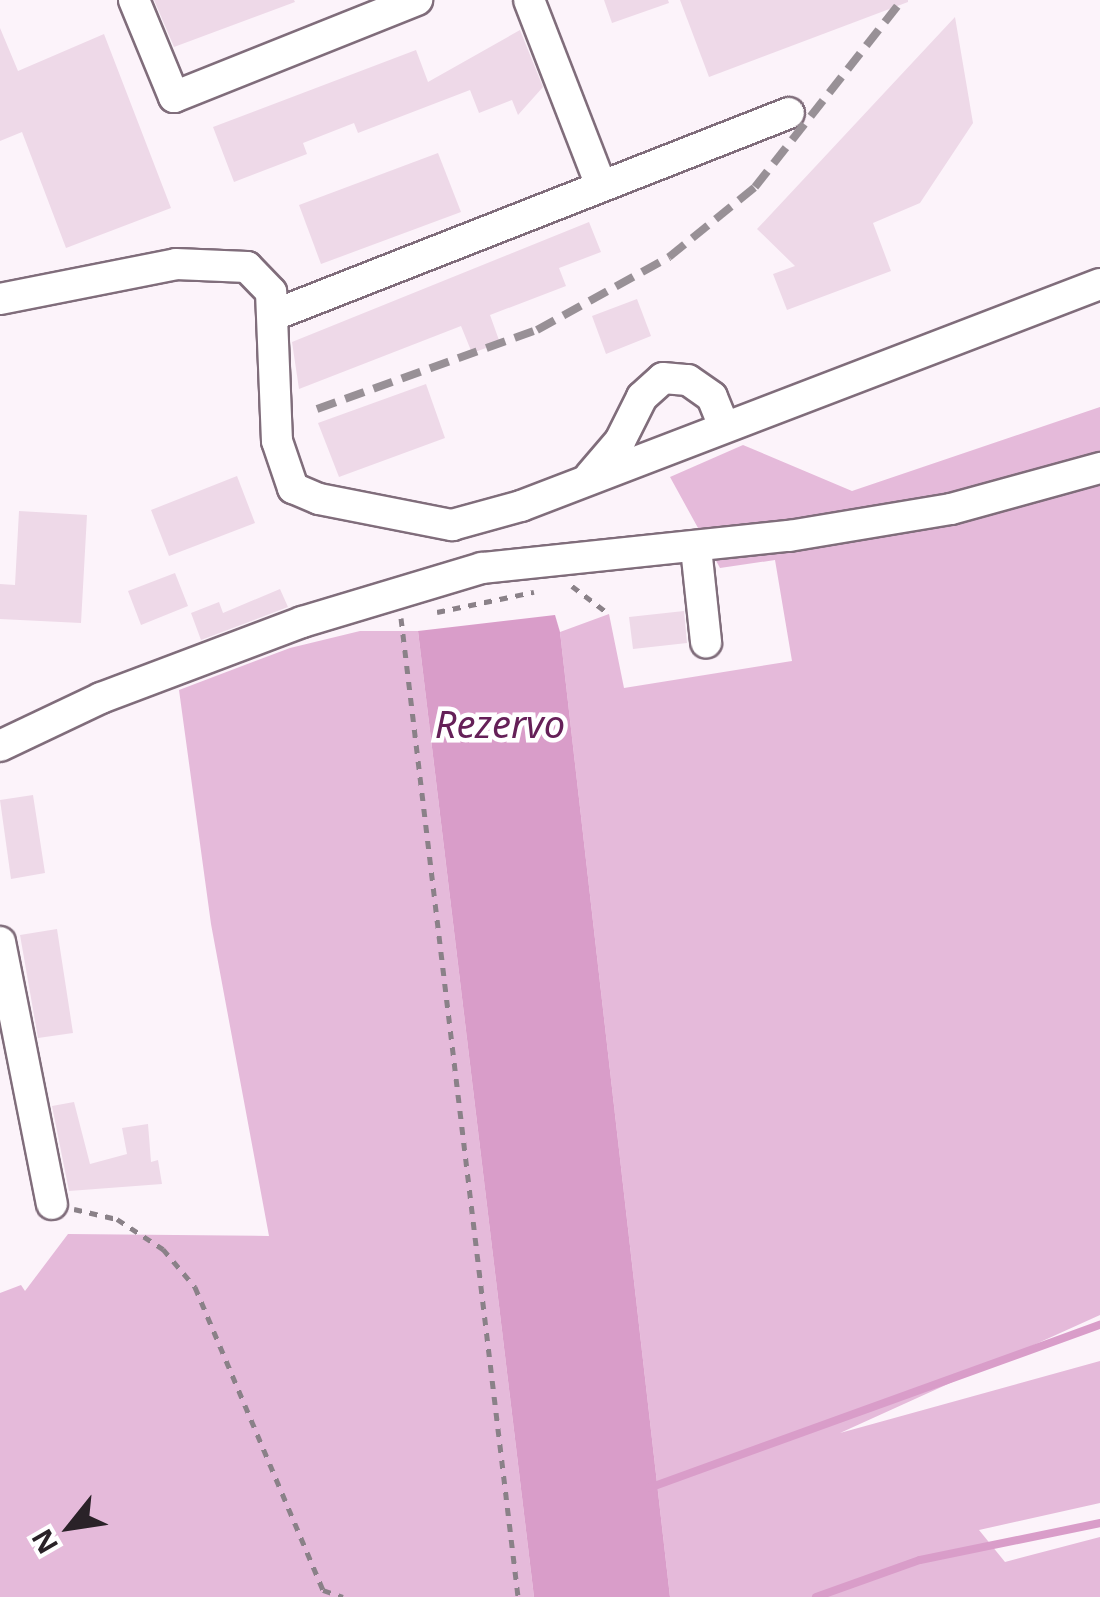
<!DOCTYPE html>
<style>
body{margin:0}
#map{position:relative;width:1100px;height:1597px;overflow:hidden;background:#fcf3fa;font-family:"Noto Sans",sans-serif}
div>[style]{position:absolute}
.green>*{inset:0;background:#e5bada}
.water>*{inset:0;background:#d99dc9}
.stream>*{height:8px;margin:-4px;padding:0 4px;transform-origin:4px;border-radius:4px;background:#d99dc9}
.building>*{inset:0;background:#eed9e8}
.path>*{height:5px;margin-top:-2.5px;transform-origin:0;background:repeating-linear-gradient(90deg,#8a8188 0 8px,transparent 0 16px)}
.roads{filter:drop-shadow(2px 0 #806d7b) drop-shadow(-2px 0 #806d7b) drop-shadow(0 2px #806d7b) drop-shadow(0 -2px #806d7b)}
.minor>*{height:30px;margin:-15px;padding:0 15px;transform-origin:15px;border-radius:15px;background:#fff}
.rail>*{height:8px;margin-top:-4px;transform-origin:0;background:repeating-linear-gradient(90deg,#989096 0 20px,transparent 0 30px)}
span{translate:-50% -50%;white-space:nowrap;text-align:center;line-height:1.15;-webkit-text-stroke:9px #fff;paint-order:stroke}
.water-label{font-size:38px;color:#652058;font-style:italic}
.north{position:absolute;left:20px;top:1477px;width:100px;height:100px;-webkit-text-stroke:8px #fff;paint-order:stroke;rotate:240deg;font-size:28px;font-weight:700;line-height:40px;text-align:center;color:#2a2228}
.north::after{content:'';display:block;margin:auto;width:35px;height:45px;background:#2a2228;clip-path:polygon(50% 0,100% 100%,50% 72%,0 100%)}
</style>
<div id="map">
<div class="green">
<i style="clip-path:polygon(1100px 407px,1100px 1315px,840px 1433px,1100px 1361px,1100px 1503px,979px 1530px,1005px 1562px,1100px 1537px,1100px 1597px,670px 1597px,560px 632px,609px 614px,624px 688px,792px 661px,775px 560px,720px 568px,670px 477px,743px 445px,852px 491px)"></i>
<i style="clip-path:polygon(360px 631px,418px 631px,534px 1597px,0 1597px,0 1293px,21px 1285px,25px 1291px,68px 1234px,269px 1236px,211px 924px,179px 690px,290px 648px)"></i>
</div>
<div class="water">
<i style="clip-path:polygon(555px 615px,560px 632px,670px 1597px,534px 1597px,418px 631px)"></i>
</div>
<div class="stream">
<i style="left:649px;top:1488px;width:480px;rotate:-19.9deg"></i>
<i style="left:816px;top:1597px;width:110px;rotate:-19.6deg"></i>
<i style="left:920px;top:1560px;width:184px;rotate:-11.6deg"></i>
</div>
<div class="building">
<i style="clip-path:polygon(154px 0,294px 0,295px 2px,174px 47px)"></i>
<i style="clip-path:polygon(604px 0,668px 0,669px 3px,612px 23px)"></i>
<i style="clip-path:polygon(680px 0,908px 0,908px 2px,709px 77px)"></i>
<i style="clip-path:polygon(955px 17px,973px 123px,920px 203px,873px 223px,891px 271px,787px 310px,773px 274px,795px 266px,757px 229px)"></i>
<i style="clip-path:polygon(0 28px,18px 71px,104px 34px,171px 208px,66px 248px,22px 132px,0 141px)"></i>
<i style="clip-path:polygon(520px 30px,543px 87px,518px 115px,512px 100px,479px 113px,470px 90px,358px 133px,354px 123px,303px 143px,307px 154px,234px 182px,213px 127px,416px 50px,428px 82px)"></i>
<i style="clip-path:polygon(438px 153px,461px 212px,321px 264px,299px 205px)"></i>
<i style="clip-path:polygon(589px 222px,601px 252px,559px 268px,566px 286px,490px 315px,500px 343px,472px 353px,461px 326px,299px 389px,292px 342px)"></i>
<i style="clip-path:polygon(637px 299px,651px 336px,606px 354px,592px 316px)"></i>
<i style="clip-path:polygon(426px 384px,445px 438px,339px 477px,318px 423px)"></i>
<i style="clip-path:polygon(237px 476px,255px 523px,169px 556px,151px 510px)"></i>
<i style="clip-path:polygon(19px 511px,87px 515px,81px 623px,0 619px,0 584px,15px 585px)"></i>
<i style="clip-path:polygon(175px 573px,188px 606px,141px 625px,128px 591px)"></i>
<i style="clip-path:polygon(280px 589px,288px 607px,201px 640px,191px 613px,219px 602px,223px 613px)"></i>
<i style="clip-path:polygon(684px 611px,687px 643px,633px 649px,629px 617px)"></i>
<i style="clip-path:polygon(33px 795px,45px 873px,11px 879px,0 800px)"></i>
<i style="clip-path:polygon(57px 929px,73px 1033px,38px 1038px,20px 935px)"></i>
<i style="clip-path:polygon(74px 1102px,90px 1164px,127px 1154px,122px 1128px,148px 1124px,151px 1162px,158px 1160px,162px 1184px,69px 1191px,52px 1106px)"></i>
</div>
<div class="path">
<i style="left:572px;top:586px;width:46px;rotate:37.1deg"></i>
<i style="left:437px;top:612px;width:99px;rotate:-11.7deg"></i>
<i style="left:401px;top:618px;width:986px;rotate:83.18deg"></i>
<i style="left:74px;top:1209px;width:44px;rotate:13.1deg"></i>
<i style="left:117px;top:1219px;width:55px;rotate:33.1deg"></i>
<i style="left:163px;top:1249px;width:50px;rotate:49.9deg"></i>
<i style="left:195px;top:1287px;width:329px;rotate:67.1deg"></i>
<i style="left:323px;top:1590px;width:21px;rotate:19deg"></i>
</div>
<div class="roads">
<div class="minor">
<i style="left:134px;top:0;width:105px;rotate:67.6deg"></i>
<i style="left:174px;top:97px;width:262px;rotate:-21.8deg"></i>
<i style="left:529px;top:0;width:199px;rotate:68.8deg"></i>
<i style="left:0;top:299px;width:179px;rotate:-11.2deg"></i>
<i style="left:176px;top:264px;width:71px;rotate:2.4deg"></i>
<i style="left:247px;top:267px;width:35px;rotate:46deg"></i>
<i style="left:271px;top:292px;width:149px;rotate:87.7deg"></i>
<i style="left:277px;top:441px;width:50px;rotate:71.2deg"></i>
<i style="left:293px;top:488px;width:28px;rotate:23deg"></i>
<i style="left:319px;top:499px;width:136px;rotate:11.1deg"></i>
<i style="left:452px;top:525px;width:72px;rotate:-15.4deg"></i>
<i style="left:521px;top:506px;width:620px;rotate:-20.98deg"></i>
<i style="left:274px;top:315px;width:553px;rotate:-21.42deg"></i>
<i style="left:590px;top:476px;width:46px;rotate:-49.4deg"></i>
<i style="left:620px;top:441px;width:49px;rotate:-63.4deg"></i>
<i style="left:642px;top:397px;width:28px;rotate:-42deg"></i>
<i style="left:663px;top:378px;width:25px;rotate:5deg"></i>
<i style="left:688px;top:380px;width:29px;rotate:35deg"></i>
<i style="left:712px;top:397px;width:31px;rotate:68deg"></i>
<i style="left:696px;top:548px;width:95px;rotate:83.9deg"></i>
<i style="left:0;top:746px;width:112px;rotate:-25.4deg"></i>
<i style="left:101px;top:698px;width:215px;rotate:-20.7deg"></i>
<i style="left:302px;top:622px;width:188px;rotate:-16.7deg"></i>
<i style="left:482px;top:568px;width:309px;rotate:-6deg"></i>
<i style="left:789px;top:536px;width:164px;rotate:-9.5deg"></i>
<i style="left:951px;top:509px;width:155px;rotate:-15.4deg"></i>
<i style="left:0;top:942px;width:267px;rotate:78.8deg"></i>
</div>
</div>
<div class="rail">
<i style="left:317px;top:409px;width:234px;rotate:-19.8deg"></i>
<i style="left:537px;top:330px;width:151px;rotate:-28.9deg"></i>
<i style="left:669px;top:257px;width:111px;rotate:-39.1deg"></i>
<i style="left:755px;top:187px;width:238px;rotate:-51.8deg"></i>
</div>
<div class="water-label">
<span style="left:500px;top:724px">Rezervo</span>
</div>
<div class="north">N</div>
</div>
